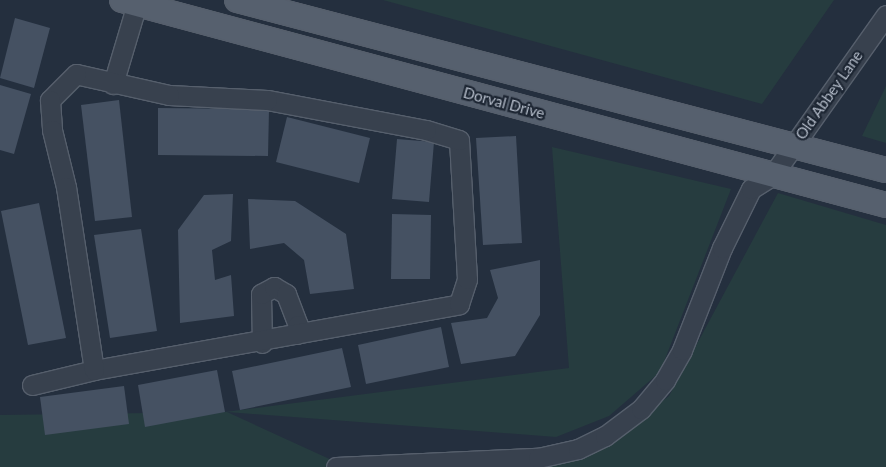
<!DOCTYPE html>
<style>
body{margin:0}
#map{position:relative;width:886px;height:467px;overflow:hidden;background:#242f3e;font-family:Lato,sans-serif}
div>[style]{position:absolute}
.green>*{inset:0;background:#263c3f}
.building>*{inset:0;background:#455162}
.roads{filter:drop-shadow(1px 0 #565f6c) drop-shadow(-1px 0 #565f6c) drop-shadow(0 1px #565f6c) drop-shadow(0 -1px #565f6c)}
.minor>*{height:19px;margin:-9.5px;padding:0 9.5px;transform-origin:9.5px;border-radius:9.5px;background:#38414e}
.major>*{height:24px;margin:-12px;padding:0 12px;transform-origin:12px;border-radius:12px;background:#56606e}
span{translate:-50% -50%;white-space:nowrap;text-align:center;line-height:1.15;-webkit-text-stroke:4.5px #1d2633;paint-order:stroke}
.street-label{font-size:15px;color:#b4bcc9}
</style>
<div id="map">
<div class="green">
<i style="clip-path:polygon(383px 0,834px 0,762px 104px)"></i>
<i style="clip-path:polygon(886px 86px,886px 143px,862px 136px)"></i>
<i style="clip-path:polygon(552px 147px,731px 189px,660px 372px,609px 416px,556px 437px,227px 412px,347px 467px,0 467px,0 415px,225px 412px,569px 368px)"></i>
<i style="clip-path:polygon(778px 193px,886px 225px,886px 467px,511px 467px,593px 453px,669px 396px)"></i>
</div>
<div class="building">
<i style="clip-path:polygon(15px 18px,50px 28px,34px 88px,0 78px)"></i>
<i style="clip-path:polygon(0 85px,31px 94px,14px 154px,0 150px)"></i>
<i style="clip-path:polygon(119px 100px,132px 217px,95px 221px,81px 105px)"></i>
<i style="clip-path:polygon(158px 108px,269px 109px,268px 156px,158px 155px)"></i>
<i style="clip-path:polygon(287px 117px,370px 138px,359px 183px,276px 162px)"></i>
<i style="clip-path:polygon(516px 136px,522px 243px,483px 245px,476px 138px)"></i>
<i style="clip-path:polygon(397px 139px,434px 142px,429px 202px,392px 199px)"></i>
<i style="clip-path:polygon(233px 194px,231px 241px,212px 250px,215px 280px,231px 275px,234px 316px,180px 323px,178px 230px,204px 195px)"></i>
<i style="clip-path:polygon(248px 199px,295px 201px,346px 234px,354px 289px,310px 294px,304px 260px,284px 243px,250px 249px)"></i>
<i style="clip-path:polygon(39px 203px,66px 338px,28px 345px,1px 211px)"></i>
<i style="clip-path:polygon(392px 214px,431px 215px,430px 279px,391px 279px)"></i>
<i style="clip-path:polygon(141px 229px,157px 331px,110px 338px,94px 235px)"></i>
<i style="clip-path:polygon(540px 260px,540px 315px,515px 356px,461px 364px,451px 323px,487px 318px,498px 298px,490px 270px)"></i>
<i style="clip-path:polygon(441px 327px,449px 367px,366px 384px,358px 345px)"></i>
<i style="clip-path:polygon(342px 348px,351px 387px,240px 410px,232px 371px)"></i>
<i style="clip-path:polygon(217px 370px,225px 412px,145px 427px,138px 385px)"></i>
<i style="clip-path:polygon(124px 386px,129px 424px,45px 435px,40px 397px)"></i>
</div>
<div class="roads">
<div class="minor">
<i style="left:113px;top:84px;width:88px;rotate:-73.4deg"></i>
<i style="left:262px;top:343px;width:49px;rotate:-91.2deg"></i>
<i style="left:261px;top:294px;width:15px;rotate:-28deg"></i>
<i style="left:274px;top:287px;width:14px;rotate:30deg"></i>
<i style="left:286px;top:294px;width:33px;rotate:69deg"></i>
<i style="left:298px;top:325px;width:9px;rotate:96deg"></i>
<i style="left:32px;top:385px;width:64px;rotate:-13.6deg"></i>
<i style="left:94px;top:370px;width:371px;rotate:-10.2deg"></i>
<i style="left:459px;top:304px;width:26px;rotate:-72deg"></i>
<i style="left:467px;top:279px;width:139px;rotate:-93.3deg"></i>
<i style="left:459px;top:140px;width:34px;rotate:-163deg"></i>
<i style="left:426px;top:130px;width:162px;rotate:-169.3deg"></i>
<i style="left:267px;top:100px;width:98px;rotate:-177.1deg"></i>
<i style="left:169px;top:95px;width:95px;rotate:-167.3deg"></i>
<i style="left:76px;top:74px;width:37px;rotate:135deg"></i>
<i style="left:50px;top:100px;width:30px;rotate:86deg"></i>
<i style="left:52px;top:130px;width:59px;rotate:76.2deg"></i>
<i style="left:66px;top:187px;width:185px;rotate:81.3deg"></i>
<i style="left:336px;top:467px;width:202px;rotate:-2.6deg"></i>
<i style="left:538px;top:458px;width:41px;rotate:-12.7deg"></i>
<i style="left:578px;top:449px;width:30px;rotate:-26deg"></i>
<i style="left:605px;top:436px;width:45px;rotate:-36.9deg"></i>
<i style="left:641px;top:409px;width:38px;rotate:-50deg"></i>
<i style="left:665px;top:380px;width:34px;rotate:-60deg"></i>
<i style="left:682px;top:350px;width:110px;rotate:-68.6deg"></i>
<i style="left:722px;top:248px;width:66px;rotate:-63.8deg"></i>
<i style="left:751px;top:189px;width:25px;rotate:-32deg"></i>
<i style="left:772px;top:176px;width:197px;rotate:-54.7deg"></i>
</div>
<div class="major">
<i style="left:122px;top:0;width:791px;rotate:15.02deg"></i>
<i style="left:237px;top:0;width:671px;rotate:14.68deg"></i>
</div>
</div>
<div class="street-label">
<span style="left:829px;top:95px;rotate:-55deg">Old Abbey Lane</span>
<span style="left:504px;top:103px;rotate:15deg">Dorval Drive</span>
</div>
</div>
